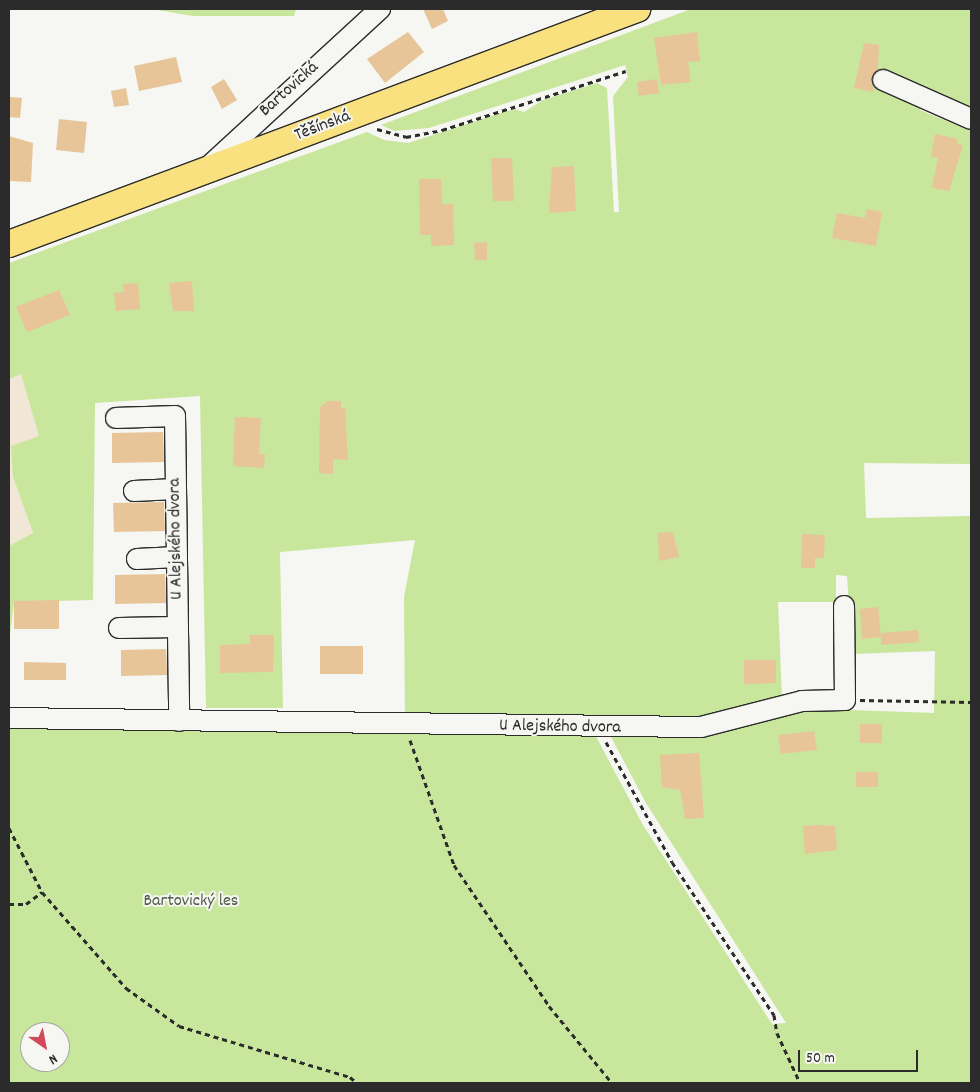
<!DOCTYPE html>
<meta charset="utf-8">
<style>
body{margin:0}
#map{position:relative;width:980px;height:1092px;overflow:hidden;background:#f6f6f2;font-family:Dekko,sans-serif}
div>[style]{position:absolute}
.built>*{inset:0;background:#f2e7d7}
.green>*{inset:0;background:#c9e69d}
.building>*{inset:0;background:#e7c599}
.path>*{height:3px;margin-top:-1.5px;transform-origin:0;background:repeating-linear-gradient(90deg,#2b2b2b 0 5px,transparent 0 9px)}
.roads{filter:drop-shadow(1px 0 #2b2b2b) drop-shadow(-1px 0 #2b2b2b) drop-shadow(0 1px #2b2b2b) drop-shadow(0 -1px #2b2b2b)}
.minor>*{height:20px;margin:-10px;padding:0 10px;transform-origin:10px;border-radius:10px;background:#f6f6f2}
.major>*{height:26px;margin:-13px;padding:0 13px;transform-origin:13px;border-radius:13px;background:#fae180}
span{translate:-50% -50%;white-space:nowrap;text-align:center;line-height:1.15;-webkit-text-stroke:4px #f6f6f2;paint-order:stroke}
.street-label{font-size:18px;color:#2b2b2b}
.park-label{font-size:18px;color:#525a48}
.frame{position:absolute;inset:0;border:10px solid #2b2b2b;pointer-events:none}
.north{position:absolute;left:20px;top:1022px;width:50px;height:50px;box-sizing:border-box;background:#f6f6f2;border:1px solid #a5a5a2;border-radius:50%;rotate:147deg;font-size:14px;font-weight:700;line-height:20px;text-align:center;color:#2b2b2b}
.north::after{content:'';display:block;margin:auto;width:18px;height:22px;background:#d1495b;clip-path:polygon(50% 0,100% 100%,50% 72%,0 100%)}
.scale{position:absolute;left:798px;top:1050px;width:120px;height:22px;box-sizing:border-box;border:2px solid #2b2b2b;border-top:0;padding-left:6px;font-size:15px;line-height:18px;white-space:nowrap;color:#2b2b2b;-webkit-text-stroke:4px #f6f6f2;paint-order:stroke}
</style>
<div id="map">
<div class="built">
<i style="clip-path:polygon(21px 373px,40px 436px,13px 477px,33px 533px,9px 546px,9px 379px)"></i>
</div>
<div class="green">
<i style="clip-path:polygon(151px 9px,296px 9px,294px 16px,193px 16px)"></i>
<i style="clip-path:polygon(evenodd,691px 9px,971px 9px,971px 116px,922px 95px,920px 110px,971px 131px,971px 464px,864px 463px,866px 518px,971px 516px,971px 1083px,9px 1083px,9px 718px,405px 726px,404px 597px,415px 540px,280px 552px,283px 708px,206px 708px,200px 396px,95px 403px,93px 600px,14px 602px,9px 643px,9px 546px,33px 533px,13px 477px,11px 446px,39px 436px,21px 374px,9px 379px,9px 263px,367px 132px,384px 140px,408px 143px,514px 109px,524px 112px,543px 100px,597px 83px,607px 88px,614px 212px,619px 212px,613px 96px,628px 77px,625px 65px,429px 128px,394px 131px,381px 125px,691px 9px,836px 575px,847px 576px,852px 654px,935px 651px,934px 713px,793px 708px,687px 737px,611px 737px,646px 803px,786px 1023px,772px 1024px,643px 825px,591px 727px,727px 715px,782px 698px,778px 602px,836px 602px,836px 575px,691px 9px,30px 1032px,60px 1032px,60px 1062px,30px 1062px,30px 1032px)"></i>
</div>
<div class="building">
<i style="clip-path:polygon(423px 9px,443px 9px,448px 21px,432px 29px)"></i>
<i style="clip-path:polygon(408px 32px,424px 52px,385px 83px,367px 59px)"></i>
<i style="clip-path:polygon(697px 32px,700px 61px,688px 62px,691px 82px,661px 85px,654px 38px)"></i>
<i style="clip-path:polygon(864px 43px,879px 45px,878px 70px,871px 81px,874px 92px,854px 88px)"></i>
<i style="clip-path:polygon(176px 57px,182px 82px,139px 91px,134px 66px)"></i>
<i style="clip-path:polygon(224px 79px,237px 100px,222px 109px,211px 87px)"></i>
<i style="clip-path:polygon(657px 79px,659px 93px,639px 96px,637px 82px)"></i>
<i style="clip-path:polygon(126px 88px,129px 105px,114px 107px,111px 91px)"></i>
<i style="clip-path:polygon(9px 97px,22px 98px,20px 118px,9px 117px)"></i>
<i style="clip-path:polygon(59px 119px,87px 122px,84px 153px,56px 150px)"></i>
<i style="clip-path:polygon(935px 134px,958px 139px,957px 144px,963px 145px,949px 191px,932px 188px,938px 158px,931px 157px)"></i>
<i style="clip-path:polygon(9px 136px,33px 143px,31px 182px,9px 181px)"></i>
<i style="clip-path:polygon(491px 158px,512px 158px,514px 201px,493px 201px)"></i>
<i style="clip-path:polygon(574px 166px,576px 211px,549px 213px,552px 167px)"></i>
<i style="clip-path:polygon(419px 179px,441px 179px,442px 204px,453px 204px,454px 245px,431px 246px,431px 235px,420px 235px)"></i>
<i style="clip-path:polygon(867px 209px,882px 212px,876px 246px,832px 238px,837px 213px,865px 218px)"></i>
<i style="clip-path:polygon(487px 242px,487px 260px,475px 260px,474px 243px)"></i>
<i style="clip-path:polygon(192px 281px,194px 311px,173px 311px,169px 283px)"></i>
<i style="clip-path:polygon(138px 283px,140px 309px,116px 311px,114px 293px,124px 292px,123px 284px)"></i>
<i style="clip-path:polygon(59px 290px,70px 315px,27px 332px,16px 307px)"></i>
<i style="clip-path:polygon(328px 401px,341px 401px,341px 408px,345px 408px,348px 460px,333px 459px,333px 474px,319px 473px,320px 407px)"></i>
<i style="clip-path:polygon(235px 417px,261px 418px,259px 454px,265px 454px,264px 468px,233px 466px)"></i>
<i style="clip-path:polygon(163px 432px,164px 462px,112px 463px,112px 433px)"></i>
<i style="clip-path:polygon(164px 502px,165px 531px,114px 532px,113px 503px)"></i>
<i style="clip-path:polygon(673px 532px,679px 557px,659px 561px,658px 533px)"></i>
<i style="clip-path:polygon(802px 534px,825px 535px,824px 558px,815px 558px,815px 568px,801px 568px)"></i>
<i style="clip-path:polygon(165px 574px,166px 603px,115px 604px,115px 575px)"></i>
<i style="clip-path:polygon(59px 600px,59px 629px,14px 629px,14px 601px)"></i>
<i style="clip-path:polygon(878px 607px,881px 637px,862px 639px,860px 609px)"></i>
<i style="clip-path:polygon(918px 630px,919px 642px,881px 645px,881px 633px)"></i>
<i style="clip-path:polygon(250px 635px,274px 635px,273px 672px,220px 673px,220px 645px,250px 644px)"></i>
<i style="clip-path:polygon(320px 646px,363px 646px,363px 674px,320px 674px)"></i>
<i style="clip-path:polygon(166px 649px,167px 675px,121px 676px,121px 650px)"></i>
<i style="clip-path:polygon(744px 660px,776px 660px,776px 683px,744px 684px)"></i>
<i style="clip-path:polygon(24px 662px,66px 663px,66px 680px,24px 680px)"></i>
<i style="clip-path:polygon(860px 724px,882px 724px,882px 743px,860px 743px)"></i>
<i style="clip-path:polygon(814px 731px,817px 750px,781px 754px,778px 735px)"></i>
<i style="clip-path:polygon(699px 753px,704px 818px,685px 819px,680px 790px,662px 787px,660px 755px)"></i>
<i style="clip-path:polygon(856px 772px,878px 772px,878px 787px,856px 787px)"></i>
<i style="clip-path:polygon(819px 825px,835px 826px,837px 850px,805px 854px,803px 826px)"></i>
</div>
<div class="path">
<i style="left:377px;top:129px;width:30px;rotate:15deg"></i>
<i style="left:406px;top:137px;width:37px;rotate:-11deg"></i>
<i style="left:442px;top:130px;width:193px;rotate:-17.8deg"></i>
<i style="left:860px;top:700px;width:111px;rotate:1deg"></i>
<i style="left:410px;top:740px;width:133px;rotate:70.6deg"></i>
<i style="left:454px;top:865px;width:170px;rotate:56deg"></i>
<i style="left:549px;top:1006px;width:99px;rotate:50.7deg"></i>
<i style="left:606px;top:742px;width:137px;rotate:61.2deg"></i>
<i style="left:672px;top:862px;width:184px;rotate:56.3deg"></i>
<i style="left:774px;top:1015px;width:18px;rotate:81deg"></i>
<i style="left:777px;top:1033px;width:55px;rotate:65.3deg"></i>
<i style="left:9px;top:828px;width:72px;rotate:62.7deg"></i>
<i style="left:42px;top:892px;width:128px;rotate:48.8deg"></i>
<i style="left:126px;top:988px;width:65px;rotate:35.6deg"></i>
<i style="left:179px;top:1026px;width:178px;rotate:16.6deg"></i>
<i style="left:350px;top:1077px;width:9px;rotate:41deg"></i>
<i style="left:9px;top:904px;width:17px"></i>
<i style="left:26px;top:904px;width:20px;rotate:-37deg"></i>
</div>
<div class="roads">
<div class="minor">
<i style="left:883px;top:80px;width:96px;rotate:23.9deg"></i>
<i style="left:208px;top:167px;width:234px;rotate:-42.6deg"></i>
<i style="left:116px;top:418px;width:59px;rotate:-1.9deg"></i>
<i style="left:175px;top:416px;width:305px;rotate:89.2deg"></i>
<i style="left:134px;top:491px;width:42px;rotate:-2.7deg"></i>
<i style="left:137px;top:559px;width:40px;rotate:-2.9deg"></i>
<i style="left:119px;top:628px;width:59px;rotate:-1deg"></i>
<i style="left:9px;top:718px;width:692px;rotate:0.75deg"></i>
<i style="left:701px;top:727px;width:104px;rotate:-14.4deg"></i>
<i style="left:802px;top:701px;width:43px;rotate:-1.3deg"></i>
<i style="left:845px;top:700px;width:94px;rotate:-90.6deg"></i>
</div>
<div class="major">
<i style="left:9px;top:244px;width:671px;rotate:-20.52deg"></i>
</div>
</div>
<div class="street-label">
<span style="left:290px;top:90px;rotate:-42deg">Bartovická</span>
<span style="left:323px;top:127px;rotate:-21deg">Těšínská</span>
<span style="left:177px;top:539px;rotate:-91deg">U Alejského dvora</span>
<span style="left:560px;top:728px;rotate:1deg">U Alejského dvora</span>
</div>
<div class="park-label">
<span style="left:191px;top:902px">Bartovický les</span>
</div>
<div class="frame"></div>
<div class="north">N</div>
<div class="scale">50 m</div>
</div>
